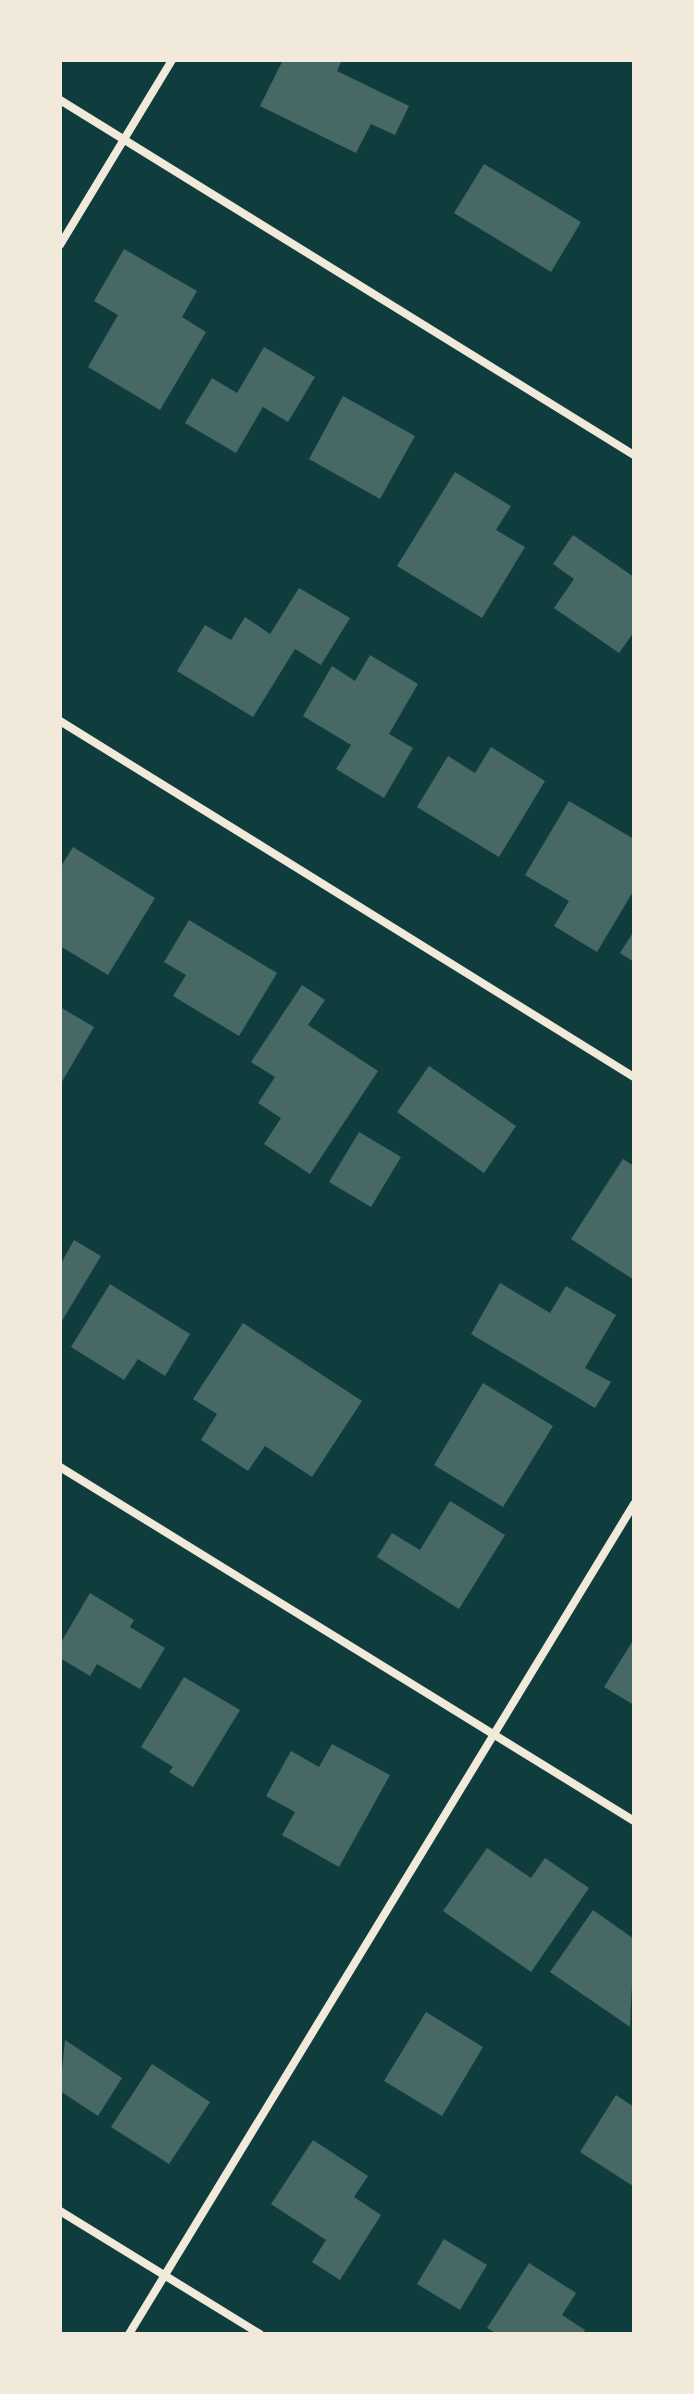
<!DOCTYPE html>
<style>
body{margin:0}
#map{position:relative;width:694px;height:2394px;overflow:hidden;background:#0f3d3e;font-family:"Crimson Pro",serif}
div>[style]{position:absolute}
.building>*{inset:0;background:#486865}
.minor>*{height:8px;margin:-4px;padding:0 4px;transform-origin:4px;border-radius:4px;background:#f1e9da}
span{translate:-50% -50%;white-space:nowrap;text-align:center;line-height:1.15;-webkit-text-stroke:6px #f1e9da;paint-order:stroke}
.frame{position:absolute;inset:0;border:62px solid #f1e9da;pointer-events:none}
</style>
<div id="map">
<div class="building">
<i style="clip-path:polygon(283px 60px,342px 60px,337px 71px,409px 106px,395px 135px,371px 124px,356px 153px,260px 106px)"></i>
<i style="clip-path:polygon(484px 164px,581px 222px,551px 272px,454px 213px)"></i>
<i style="clip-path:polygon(124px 249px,197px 291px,182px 317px,206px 332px,160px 410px,88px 367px,118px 315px,94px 301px)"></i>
<i style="clip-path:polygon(264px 347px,315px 377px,288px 422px,263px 407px,236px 453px,185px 423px,212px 378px,237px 393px)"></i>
<i style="clip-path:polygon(343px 396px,415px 436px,380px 499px,309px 459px)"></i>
<i style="clip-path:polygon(455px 472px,511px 506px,496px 530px,525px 547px,482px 618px,397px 566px)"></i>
<i style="clip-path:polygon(573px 535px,634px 577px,634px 632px,619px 653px,554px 608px,574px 579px,553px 564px)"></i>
<i style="clip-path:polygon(299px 588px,350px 618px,321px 665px,295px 649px,253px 717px,177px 671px,205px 625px,231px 640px,245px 617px,270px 634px)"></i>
<i style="clip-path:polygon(370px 655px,418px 684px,389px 734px,413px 748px,384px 798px,336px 769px,351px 745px,303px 716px,332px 666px,355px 681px)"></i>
<i style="clip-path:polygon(491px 747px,545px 781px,499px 857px,417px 807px,448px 756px,475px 773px)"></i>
<i style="clip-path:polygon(569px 801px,634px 839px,634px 890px,597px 952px,554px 926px,569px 901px,525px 875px)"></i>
<i style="clip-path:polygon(73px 847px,155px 898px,108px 975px,60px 946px,60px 868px)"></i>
<i style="clip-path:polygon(189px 920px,277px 973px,239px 1036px,173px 996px,186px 975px,164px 962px)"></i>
<i style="clip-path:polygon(634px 931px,634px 962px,620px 953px)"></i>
<i style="clip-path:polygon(302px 985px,325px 1000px,308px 1025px,378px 1071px,310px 1174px,264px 1144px,281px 1118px,258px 1103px,275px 1077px,251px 1062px)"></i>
<i style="clip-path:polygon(60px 1007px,94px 1027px,60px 1085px)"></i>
<i style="clip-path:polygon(429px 1066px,516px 1126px,484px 1173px,397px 1112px)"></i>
<i style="clip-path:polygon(359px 1132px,401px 1157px,371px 1207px,329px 1182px)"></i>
<i style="clip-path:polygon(623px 1159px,634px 1166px,634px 1280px,571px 1239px)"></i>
<i style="clip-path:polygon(74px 1240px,101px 1256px,60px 1324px,60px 1265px)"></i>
<i style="clip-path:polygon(500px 1283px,550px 1313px,566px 1286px,616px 1315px,585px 1368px,611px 1382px,595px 1408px,471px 1334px)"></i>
<i style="clip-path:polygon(110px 1284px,190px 1334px,165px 1376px,138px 1359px,124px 1380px,71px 1347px)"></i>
<i style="clip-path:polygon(243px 1323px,362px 1401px,312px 1477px,265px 1446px,248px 1471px,201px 1440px,217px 1414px,193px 1399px)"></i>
<i style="clip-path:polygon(483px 1383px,553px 1426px,503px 1507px,434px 1465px)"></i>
<i style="clip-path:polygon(450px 1501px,505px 1535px,459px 1609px,377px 1557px,392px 1533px,420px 1550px)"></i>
<i style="clip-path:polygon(90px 1593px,134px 1620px,130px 1627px,165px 1648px,140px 1689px,97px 1664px,90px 1676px,60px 1658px,60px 1644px)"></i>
<i style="clip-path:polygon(634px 1639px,634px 1705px,604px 1687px)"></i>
<i style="clip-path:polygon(184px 1677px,240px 1710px,193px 1787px,169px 1772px,173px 1767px,141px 1747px)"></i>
<i style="clip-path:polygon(332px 1744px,390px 1775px,339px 1867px,282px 1835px,295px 1812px,266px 1796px,291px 1751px,319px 1767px)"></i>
<i style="clip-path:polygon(487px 1848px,531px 1878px,545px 1858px,589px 1888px,531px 1972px,443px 1911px)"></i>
<i style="clip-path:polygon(593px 1910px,634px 1939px,630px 2027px,550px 1972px)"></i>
<i style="clip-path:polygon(426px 2012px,483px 2047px,442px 2116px,384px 2081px)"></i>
<i style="clip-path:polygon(65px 2040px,122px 2078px,98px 2116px,60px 2091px)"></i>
<i style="clip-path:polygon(152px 2064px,210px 2102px,169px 2164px,111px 2127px)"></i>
<i style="clip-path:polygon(616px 2095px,634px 2107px,633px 2186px,580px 2152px)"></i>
<i style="clip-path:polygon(313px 2140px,368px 2176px,354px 2197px,381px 2215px,340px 2280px,312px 2262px,326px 2240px,271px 2204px)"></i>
<i style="clip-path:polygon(444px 2239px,487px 2265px,460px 2310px,417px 2284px)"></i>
<i style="clip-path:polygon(529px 2263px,576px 2293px,562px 2315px,585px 2330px,583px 2334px,497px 2334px,487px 2328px)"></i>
</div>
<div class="minor">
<i style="left:60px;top:100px;width:675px;rotate:31.74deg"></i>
<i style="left:60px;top:245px;width:216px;rotate:-58.8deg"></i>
<i style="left:60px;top:721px;width:675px;rotate:31.81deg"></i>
<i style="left:60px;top:1467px;width:674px;rotate:31.66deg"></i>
<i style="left:60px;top:2211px;width:235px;rotate:31.6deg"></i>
<i style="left:129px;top:2334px;width:972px;rotate:-58.68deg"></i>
</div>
<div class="frame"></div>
</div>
